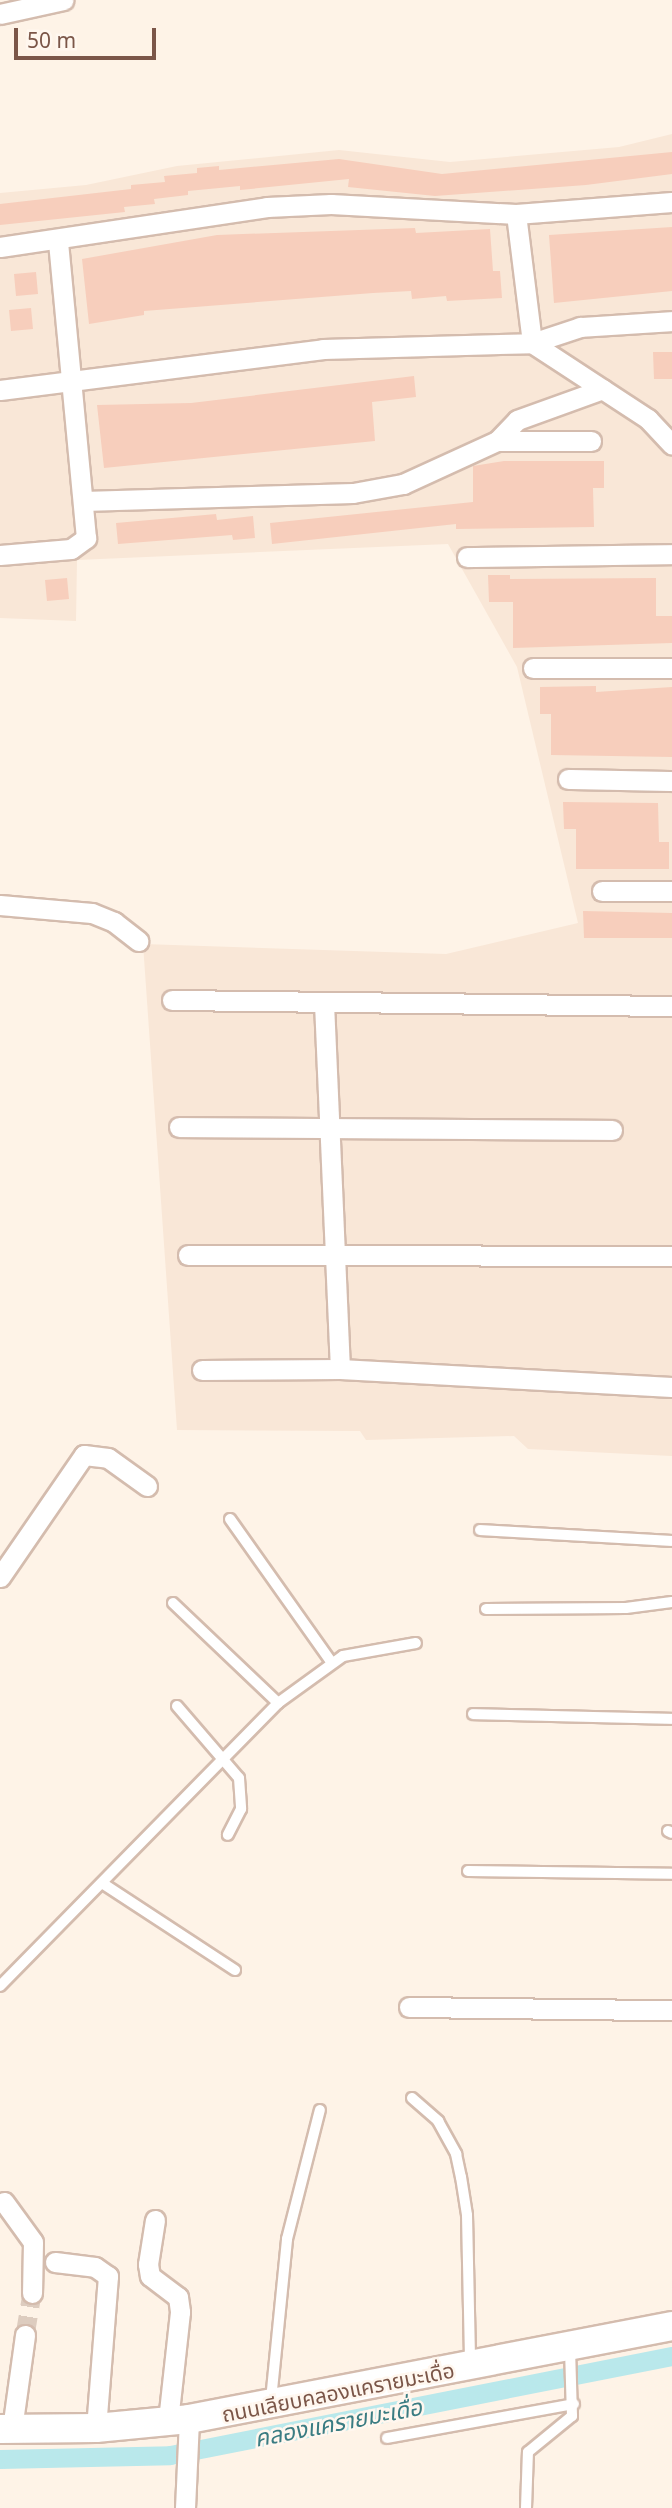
<!DOCTYPE html>
<meta charset="utf-8">
<style>
body{margin:0}
#map{position:relative;width:672px;height:2508px;overflow:hidden;background:#fef3e7;font-family:"Noto Sans","Noto Sans Thai",sans-serif}
div>[style]{position:absolute}
.residential>*{inset:0;background:#f9e7d7}
.canal>*{height:19px;margin:-9.5px;padding:0 9.5px;transform-origin:9.5px;border-radius:9.5px;background:#b9e8eb}
.building>*{inset:0;background:#f7cebc}
.street-tunnel>*{height:19px;margin-top:-9.5px;transform-origin:0;background:repeating-linear-gradient(90deg,#ddccbf 0 19px,transparent 0 29px)}
.roads{filter:drop-shadow(2px 0 #d4bcae) drop-shadow(-2px 0 #d4bcae) drop-shadow(0 2px #d4bcae) drop-shadow(0 -2px #d4bcae)}
.lane>*{height:10px;margin:-5px;padding:0 5px;transform-origin:5px;border-radius:5px;background:#fff}
.street>*{height:19px;margin:-9.5px;padding:0 9.5px;transform-origin:9.5px;border-radius:9.5px;background:#fff}
.secondary>*{height:28px;margin:-14px;padding:0 14px;transform-origin:14px;border-radius:14px;background:#fff}
span{translate:-50% -50%;white-space:nowrap;text-align:center;line-height:1.15;-webkit-text-stroke:5px #fff7ef;paint-order:stroke}
.street-label{font-size:21px;color:#7b5648}
.water-label{font-size:23px;color:#3a7c82;font-style:italic}
.scale{position:absolute;left:14px;top:28px;width:142px;height:32px;box-sizing:border-box;border:4px solid #7b5648;border-top:0;padding-left:9px;font-size:21px;line-height:24px;white-space:nowrap;color:#7b5648;-webkit-text-stroke:5px #fff7ef;paint-order:stroke}
</style>
<div id="map">
<div class="residential">
<i style="clip-path:polygon(672px 134px,672px 1456px,528px 1449px,514px 1436px,366px 1440px,360px 1431px,177px 1430px,143px 944px,446px 954px,578px 923px,517px 667px,448px 544px,77px 560px,76px 621px,0 618px,0 193px,86px 185px,177px 166px,339px 150px,450px 162px,619px 147px)"></i>
</div>
<div class="canal">
<i style="left:0;top:2459px;width:170px;rotate:-1.3deg"></i>
<i style="left:170px;top:2455px;width:512px;rotate:-11.16deg"></i>
</div>
<div class="building">
<i style="clip-path:polygon(672px 152px,672px 174px,586px 185px,435px 196px,348px 187px,349px 179px,240px 190px,240px 186px,188px 191px,188px 195px,154px 199px,155px 204px,124px 207px,125px 212px,0 225px,0 204px,131px 189px,131px 185px,165px 182px,164px 176px,197px 173px,197px 168px,219px 166px,219px 170px,339px 159px,442px 174px)"></i>
<i style="clip-path:polygon(672px 227px,672px 291px,554px 303px,549px 235px)"></i>
<i style="clip-path:polygon(415px 228px,416px 233px,490px 229px,493px 271px,500px 271px,502px 298px,447px 301px,446px 296px,412px 299px,411px 291px,373px 293px,144px 311px,144px 315px,89px 324px,82px 259px,217px 235px)"></i>
<i style="clip-path:polygon(36px 272px,38px 294px,16px 296px,14px 274px)"></i>
<i style="clip-path:polygon(31px 308px,33px 329px,11px 331px,9px 310px)"></i>
<i style="clip-path:polygon(653px 352px,672px 352px,672px 379px,654px 379px)"></i>
<i style="clip-path:polygon(414px 376px,416px 397px,372px 402px,375px 441px,104px 468px,97px 405px,191px 403px)"></i>
<i style="clip-path:polygon(504px 461px,604px 461px,604px 488px,593px 488px,594px 527px,456px 529px,456px 524px,272px 544px,270px 523px,473px 502px,473px 466px)"></i>
<i style="clip-path:polygon(216px 514px,217px 520px,253px 516px,255px 538px,233px 540px,232px 535px,118px 544px,116px 523px)"></i>
<i style="clip-path:polygon(488px 575px,510px 575px,510px 579px,656px 578px,656px 616px,672px 616px,672px 643px,513px 648px,513px 602px,489px 602px)"></i>
<i style="clip-path:polygon(67px 578px,69px 599px,47px 601px,45px 580px)"></i>
<i style="clip-path:polygon(596px 686px,596px 692px,672px 687px,672px 757px,551px 755px,551px 714px,540px 714px,540px 687px)"></i>
<i style="clip-path:polygon(563px 802px,658px 803px,659px 842px,669px 842px,669px 869px,576px 869px,576px 829px,564px 829px)"></i>
<i style="clip-path:polygon(583px 911px,672px 913px,672px 938px,584px 938px)"></i>
</div>
<div class="street-tunnel">
<i style="left:25px;top:2335px;width:43px;rotate:-80.5deg"></i>
</div>
<div class="roads">
<div class="lane">
<i style="left:230px;top:1519px;width:176px;rotate:54.7deg"></i>
<i style="left:480px;top:1530px;width:192px;rotate:3.3deg"></i>
<i style="left:173px;top:1603px;width:145px;rotate:43.6deg"></i>
<i style="left:486px;top:1609px;width:140px;rotate:-0.4deg"></i>
<i style="left:626px;top:1608px;width:46px;rotate:-7.4deg"></i>
<i style="left:177px;top:1706px;width:95px;rotate:49.3deg"></i>
<i style="left:239px;top:1778px;width:31px;rotate:86deg"></i>
<i style="left:241px;top:1809px;width:29px;rotate:117deg"></i>
<i style="left:473px;top:1714px;width:199px;rotate:1.4deg"></i>
<i style="left:668px;top:1831px;width:4px;rotate:27deg"></i>
<i style="left:468px;top:1871px;width:204px;rotate:0.8deg"></i>
<i style="left:102px;top:1883px;width:159px;rotate:33.2deg"></i>
<i style="left:0;top:1986px;width:397px;rotate:-45.5deg"></i>
<i style="left:278px;top:1703px;width:80px;rotate:-35.9deg"></i>
<i style="left:343px;top:1656px;width:74px;rotate:-10.1deg"></i>
<i style="left:412px;top:2098px;width:35px;rotate:41deg"></i>
<i style="left:438px;top:2121px;width:38px;rotate:61deg"></i>
<i style="left:456px;top:2154px;width:24px;rotate:78deg"></i>
<i style="left:461px;top:2177px;width:38px;rotate:81deg"></i>
<i style="left:467px;top:2215px;width:148px;rotate:88.8deg"></i>
<i style="left:271px;top:2400px;width:162px;rotate:-84.3deg"></i>
<i style="left:287px;top:2239px;width:133px;rotate:-75.7deg"></i>
<i style="left:387px;top:2438px;width:190px;rotate:-10.3deg"></i>
<i style="left:526px;top:2508px;width:56px;rotate:-88deg"></i>
<i style="left:528px;top:2452px;width:57px;rotate:-39.3deg"></i>
<i style="left:572px;top:2416px;width:66px;rotate:-91.7deg"></i>
</div>
<div class="street">
<i style="left:0;top:14px;width:65px;rotate:-12.5deg"></i>
<i style="left:516px;top:214px;width:130px;rotate:82.9deg"></i>
<i style="left:532px;top:343px;width:51px;rotate:-18.4deg"></i>
<i style="left:580px;top:327px;width:92px;rotate:-3.7deg"></i>
<i style="left:0;top:247px;width:270px;rotate:-8.5deg"></i>
<i style="left:267px;top:207px;width:64px;rotate:-2.7deg"></i>
<i style="left:331px;top:204px;width:185px;rotate:3.1deg"></i>
<i style="left:516px;top:214px;width:156px;rotate:-4.4deg"></i>
<i style="left:0;top:390px;width:326px;rotate:-7.2deg"></i>
<i style="left:323px;top:349px;width:209px;rotate:-1.6deg"></i>
<i style="left:532px;top:343px;width:139px;rotate:33.2deg"></i>
<i style="left:648px;top:419px;width:35px;rotate:47deg"></i>
<i style="left:497px;top:441px;width:29px;rotate:-46deg"></i>
<i style="left:517px;top:420px;width:91px;rotate:-19.8deg"></i>
<i style="left:83px;top:501px;width:270px;rotate:-1.7deg"></i>
<i style="left:353px;top:493px;width:51px;rotate:-10.2deg"></i>
<i style="left:403px;top:484px;width:103px;rotate:-24.6deg"></i>
<i style="left:497px;top:441px;width:94px"></i>
<i style="left:0;top:555px;width:71px;rotate:-4.8deg"></i>
<i style="left:71px;top:549px;width:19px;rotate:-36deg"></i>
<i style="left:86px;top:538px;width:298px;rotate:-95.4deg"></i>
<i style="left:467px;top:557px;width:205px;rotate:-0.8deg"></i>
<i style="left:533px;top:668px;width:139px"></i>
<i style="left:568px;top:779px;width:104px;rotate:1.1deg"></i>
<i style="left:602px;top:891px;width:70px"></i>
<i style="left:0;top:905px;width:92px;rotate:5deg"></i>
<i style="left:92px;top:913px;width:24px;rotate:22deg"></i>
<i style="left:114px;top:922px;width:31px;rotate:38deg"></i>
<i style="left:172px;top:1000px;width:500px;rotate:0.69deg"></i>
<i style="left:324px;top:1003px;width:366px;rotate:87.5deg"></i>
<i style="left:179px;top:1127px;width:433px;rotate:0.4deg"></i>
<i style="left:188px;top:1255px;width:484px;rotate:0.1deg"></i>
<i style="left:202px;top:1370px;width:138px;rotate:-0.4deg"></i>
<i style="left:340px;top:1369px;width:332px;rotate:3.1deg"></i>
<i style="left:0;top:1577px;width:148px;rotate:-55.5deg"></i>
<i style="left:84px;top:1455px;width:24px;rotate:7deg"></i>
<i style="left:108px;top:1458px;width:48px;rotate:35.7deg"></i>
<i style="left:409px;top:2007px;width:263px;rotate:0.7deg"></i>
<i style="left:4px;top:2202px;width:49px;rotate:54.1deg"></i>
<i style="left:33px;top:2242px;width:51px;rotate:91.1deg"></i>
<i style="left:155px;top:2220px;width:45px;rotate:99deg"></i>
<i style="left:148px;top:2264px;width:12px;rotate:81deg"></i>
<i style="left:150px;top:2276px;width:35px;rotate:37deg"></i>
<i style="left:178px;top:2297px;width:15px;rotate:82deg"></i>
<i style="left:180px;top:2312px;width:110px;rotate:96.3deg"></i>
<i style="left:55px;top:2262px;width:40px;rotate:7.1deg"></i>
<i style="left:95px;top:2267px;width:16px;rotate:35deg"></i>
<i style="left:108px;top:2276px;width:152px;rotate:94.5deg"></i>
<i style="left:12px;top:2429px;width:95px;rotate:-82.1deg"></i>
<i style="left:185px;top:2508px;width:89px;rotate:-87.4deg"></i>
</div>
<div class="secondary">
<i style="left:0;top:2429px;width:96px;rotate:-0.6deg"></i>
<i style="left:96px;top:2428px;width:93px;rotate:-5.5deg"></i>
<i style="left:189px;top:2419px;width:492px;rotate:-10.9deg"></i>
</div>
</div>
<div class="street-label">
<span style="left:338px;top:2392px;rotate:-11deg">ถนนเลียบคลองแครายมะเดื่อ</span>
</div>
<div class="water-label">
<span style="left:338px;top:2422px;rotate:-11deg">คลองแครายมะเดื่อ</span>
</div>
<div class="scale">50 m</div>
</div>
